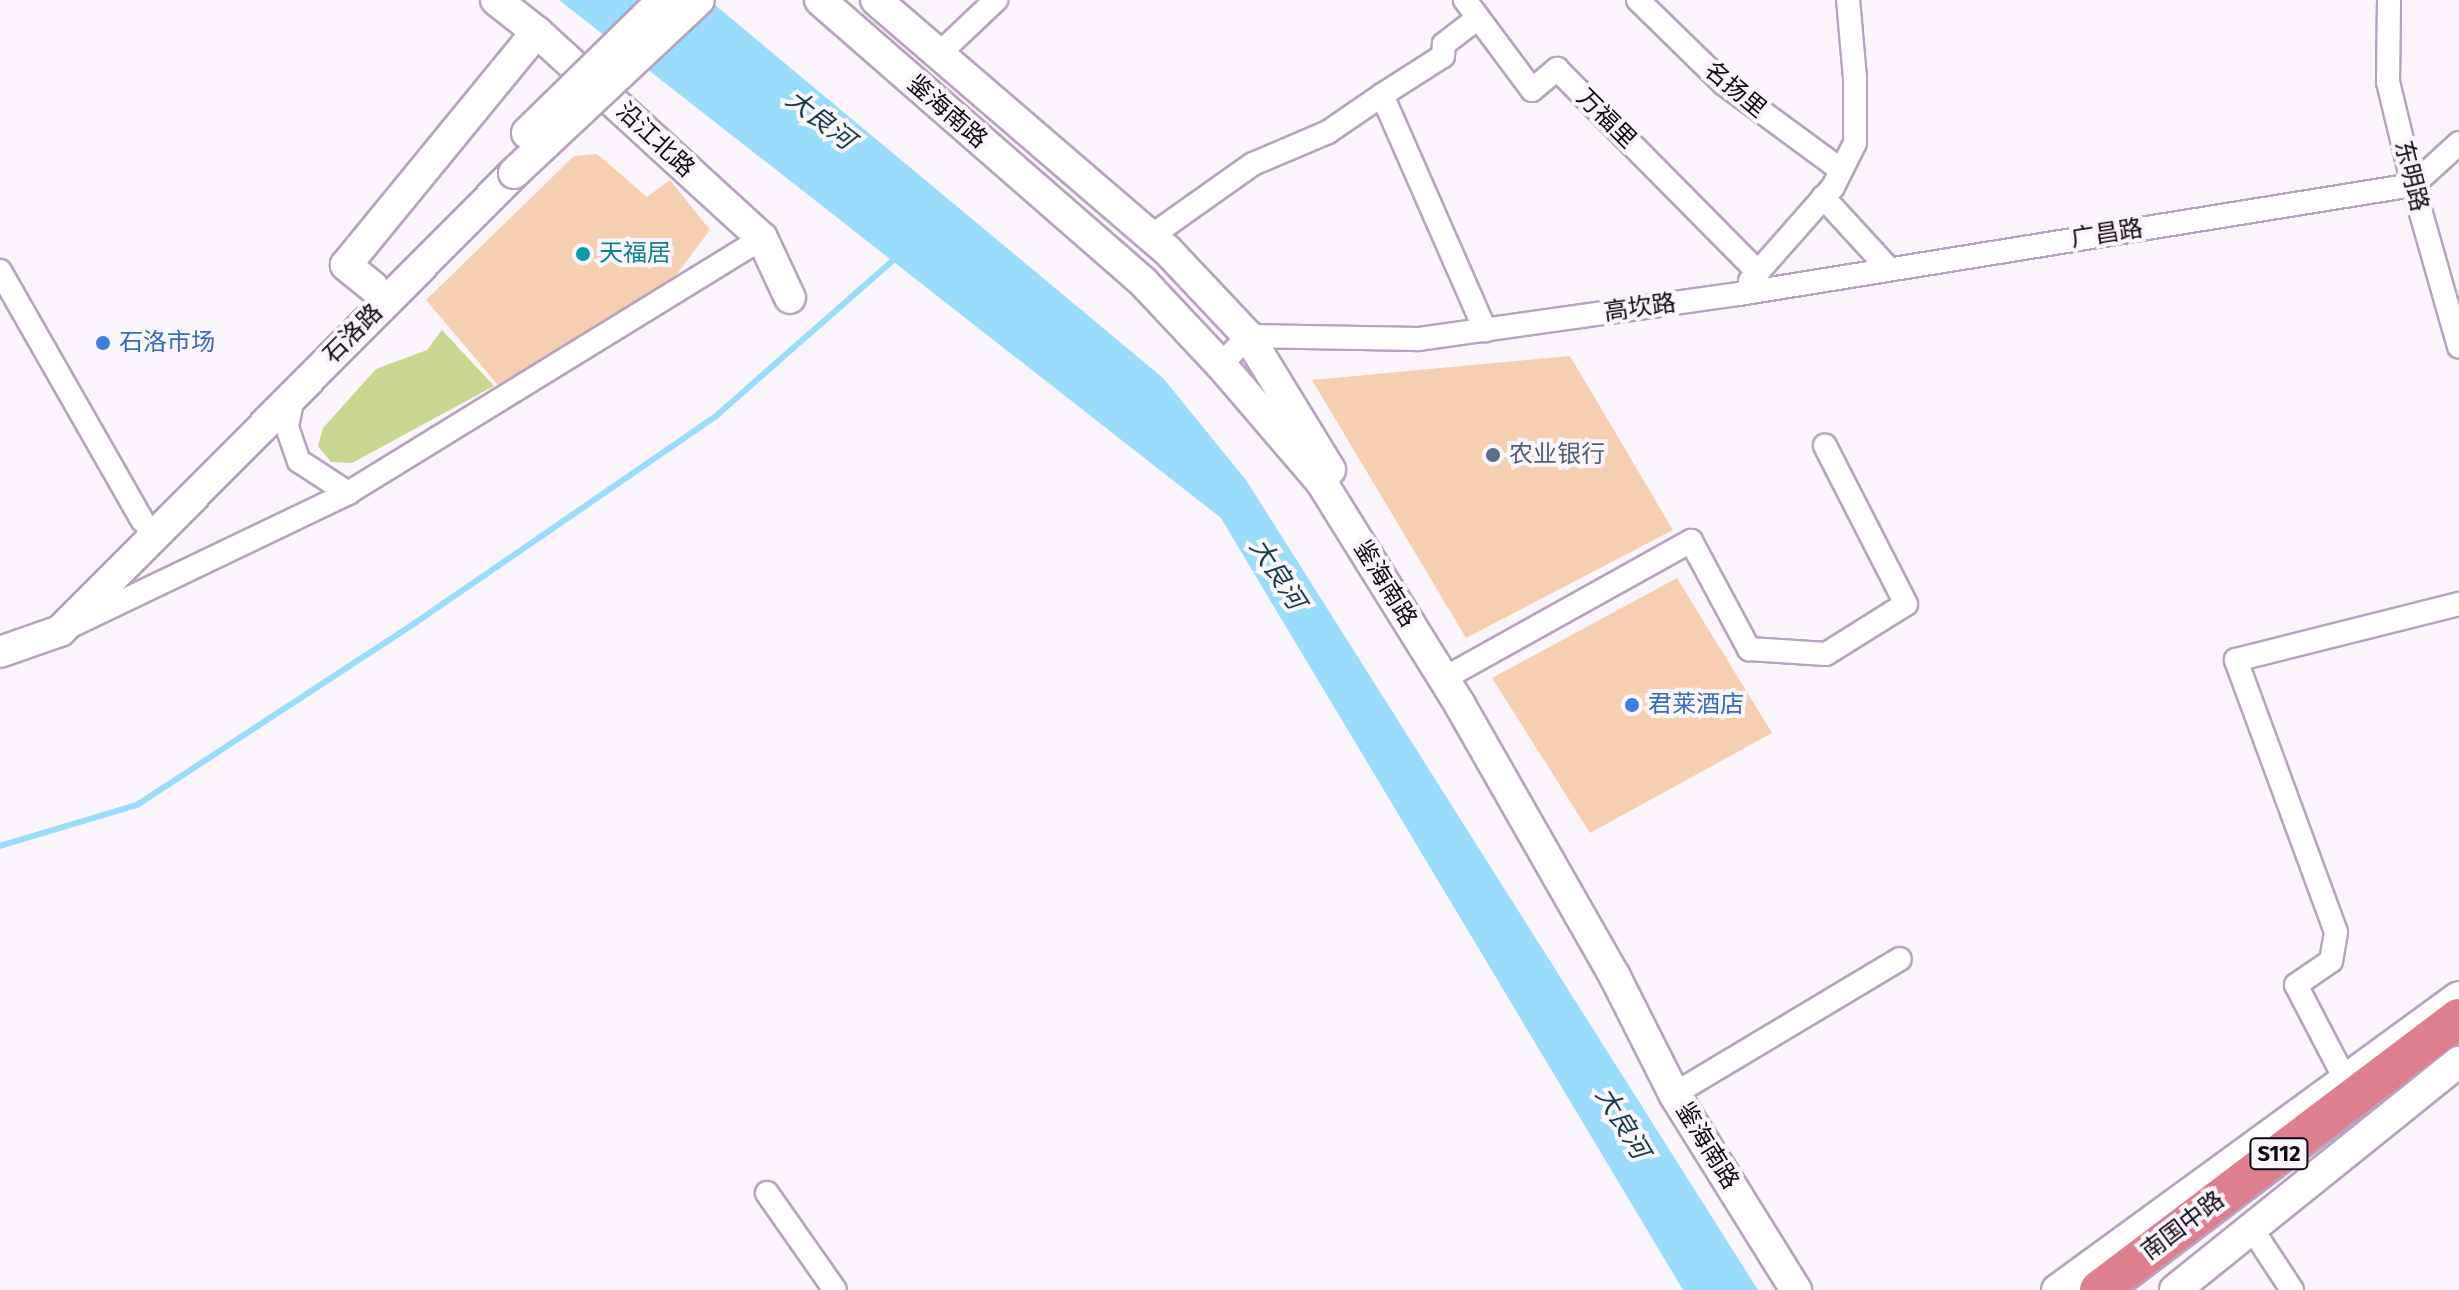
<!DOCTYPE html>
<meta charset="utf-8">
<style>
body{margin:0}
#map{position:relative;width:2459px;height:1290px;overflow:hidden;background:#faf5fb;font-family:"Fira Sans","Noto Sans SC",sans-serif}
div>[style]{position:absolute}
.green>*{inset:0;background:#c8d68f}
.water>*{inset:0;background:#99dcfb}
.stream>*{height:6px;margin:-3px;padding:0 3px;transform-origin:3px;border-radius:3px;background:#99dcfb}
.building>*{inset:0;background:#f6cfb1}
.roads{filter:drop-shadow(2px 0 #b9a2bf) drop-shadow(-2px 0 #b9a2bf) drop-shadow(0 2px #b9a2bf) drop-shadow(0 -2px #b9a2bf)}
.street>*{height:22px;margin:-11px;padding:0 11px;transform-origin:11px;border-radius:11px;background:#fff}
.secondary>*{height:30px;margin:-15px;padding:0 15px;transform-origin:15px;border-radius:15px;background:#fff}
.highway>*{height:38px;margin:-19px;padding:0 19px;transform-origin:19px;border-radius:19px;background:#dd7f8f}
.bridges{filter:drop-shadow(2px 0 #b9a2bf) drop-shadow(-2px 0 #b9a2bf) drop-shadow(0 2px #b9a2bf) drop-shadow(0 -2px #b9a2bf)}
.secondary-bridge>*{height:30px;margin:-15px;padding:0 15px;transform-origin:15px;border-radius:15px;background:#fff}
.dots>*{width:22px;height:22px;translate:-50% -50%;box-sizing:border-box;border:4px solid #faf5fb;border-radius:50%}
span{translate:-50% -50%;white-space:nowrap;text-align:center;line-height:1.15;-webkit-text-stroke:8px #faf5fb;paint-order:stroke}
.shield-label span{padding:2px 6px;background:#faf5fb;border:2px solid;border-radius:6px;-webkit-text-stroke-width:0}
.shield-label{font-size:22px;color:#110913;font-weight:700}
.street-label{font-size:24px;color:#110913}
.culture-label{font-size:24px;color:#0d838f}
.left{translate:0 -50%;text-align:left}
.shop-label{font-size:24px;color:#366cbe}
.service-label{font-size:24px;color:#4e5e75}
.water-label{font-size:26px;color:#153c4c;font-style:italic}
</style>
<div id="map">
<div class="green">
<i style="clip-path:polygon(442px 330px,494px 386px,352px 463px,331px 462px,318px 446px,323px 428px,376px 369px,427px 350px)"></i>
</div>
<div class="water">
<i style="clip-path:polygon(559px 0,709px 0,1163px 378px,1246px 480px,1758px 1290px,1683px 1290px,1221px 518px)"></i>
</div>
<div class="stream">
<i style="left:0;top:846px;width:143px;rotate:-16.7deg"></i>
<i style="left:137px;top:805px;width:332px;rotate:-33.2deg"></i>
<i style="left:415px;top:623px;width:365px;rotate:-34.5deg"></i>
<i style="left:716px;top:416px;width:240px;rotate:-41.3deg"></i>
</div>
<div class="building">
<i style="clip-path:polygon(597px 154px,647px 197px,670px 180px,710px 230px,674px 278px,503px 391px,426px 300px,574px 156px)"></i>
<i style="clip-path:polygon(1570px 356px,1673px 530px,1466px 638px,1312px 380px)"></i>
<i style="clip-path:polygon(1677px 578px,1772px 733px,1590px 833px,1492px 678px)"></i>
</div>
<div class="roads">
<div class="street">
<i style="left:1465px;top:0;width:112px;rotate:53.3deg"></i>
<i style="left:1532px;top:90px;width:33px;rotate:-40deg"></i>
<i style="left:1557px;top:69px;width:286px;rotate:45.3deg"></i>
<i style="left:1638px;top:0;width:120px;rotate:44.3deg"></i>
<i style="left:1724px;top:84px;width:145px;rotate:36.3deg"></i>
<i style="left:2389px;top:0;width:82px;rotate:90.7deg"></i>
<i style="left:2388px;top:82px;width:106px;rotate:76.4deg"></i>
<i style="left:2413px;top:185px;width:168px;rotate:74.1deg"></i>
<i style="left:1478px;top:18px;width:43px;rotate:142.6deg"></i>
<i style="left:1444px;top:44px;width:12px;rotate:95deg"></i>
<i style="left:1443px;top:56px;width:72px;rotate:147.4deg"></i>
<i style="left:1382px;top:95px;width:257px;rotate:66.3deg"></i>
<i style="left:939px;top:54px;width:79px;rotate:-43.5deg"></i>
<i style="left:1823px;top:197px;width:98px;rotate:47.5deg"></i>
<i style="left:1154px;top:234px;width:121px;rotate:-35.3deg"></i>
<i style="left:1253px;top:164px;width:82px;rotate:-23.1deg"></i>
<i style="left:1328px;top:132px;width:65px;rotate:-34.4deg"></i>
<i style="left:0;top:271px;width:287px;rotate:60.3deg"></i>
<i style="left:1750px;top:281px;width:125px;rotate:-48.6deg"></i>
<i style="left:1833px;top:187px;width:49px;rotate:-63.4deg"></i>
<i style="left:1855px;top:143px;width:65px;rotate:-90deg"></i>
<i style="left:1855px;top:78px;width:78px;rotate:-95.1deg"></i>
<i style="left:1221px;top:365px;width:40px;rotate:-47deg"></i>
<i style="left:1248px;top:336px;width:170px;rotate:1deg"></i>
<i style="left:1418px;top:339px;width:324px;rotate:-8deg"></i>
<i style="left:1739px;top:294px;width:683px;rotate:-9.19deg"></i>
<i style="left:2413px;top:185px;width:62px;rotate:-42.4deg"></i>
<i style="left:294px;top:393px;width:35px;rotate:102deg"></i>
<i style="left:287px;top:427px;width:36px;rotate:71deg"></i>
<i style="left:299px;top:461px;width:59px;rotate:33.1deg"></i>
<i style="left:348px;top:493px;width:486px;rotate:-31.6deg"></i>
<i style="left:75px;top:624px;width:303px;rotate:-25.6deg"></i>
<i style="left:1443px;top:679px;width:284px;rotate:-29.1deg"></i>
<i style="left:1691px;top:541px;width:123px;rotate:61.8deg"></i>
<i style="left:1749px;top:649px;width:77px;rotate:3.7deg"></i>
<i style="left:1826px;top:654px;width:94px;rotate:-32deg"></i>
<i style="left:1906px;top:604px;width:178px;rotate:-117.1deg"></i>
<i style="left:2345px;top:1079px;width:106px;rotate:-117.5deg"></i>
<i style="left:2296px;top:985px;width:42px;rotate:-34.4deg"></i>
<i style="left:2331px;top:961px;width:29px;rotate:-80deg"></i>
<i style="left:2336px;top:932px;width:290px;rotate:-110.2deg"></i>
<i style="left:2236px;top:660px;width:230px;rotate:-14.1deg"></i>
<i style="left:1686px;top:1087px;width:249px;rotate:-30.9deg"></i>
<i style="left:767px;top:1193px;width:118px;rotate:55deg"></i>
<i style="left:2252px;top:1229px;width:73px;rotate:56.7deg"></i>
</div>
<div class="secondary">
<i style="left:496px;top:0;width:52px;rotate:38deg"></i>
<i style="left:537px;top:32px;width:305px;rotate:42.5deg"></i>
<i style="left:762px;top:238px;width:66px;rotate:65deg"></i>
<i style="left:820px;top:0;width:429px;rotate:41.1deg"></i>
<i style="left:1143px;top:282px;width:114px;rotate:46.8deg"></i>
<i style="left:1221px;top:365px;width:155px;rotate:49.4deg"></i>
<i style="left:1322px;top:483px;width:261px;rotate:58.1deg"></i>
<i style="left:1460px;top:705px;width:313px;rotate:60.3deg"></i>
<i style="left:1615px;top:977px;width:131px;rotate:63.2deg"></i>
<i style="left:1674px;top:1094px;width:231px;rotate:58.1deg"></i>
<i style="left:876px;top:0;width:384px;rotate:40.7deg"></i>
<i style="left:1167px;top:250px;width:118px;rotate:46.7deg"></i>
<i style="left:1248px;top:336px;width:157px;rotate:58.5deg"></i>
<i style="left:373px;top:287px;width:35px;rotate:-141deg"></i>
<i style="left:346px;top:265px;width:301px;rotate:-50.7deg"></i>
<i style="left:0;top:652px;width:64px;rotate:-19.3deg"></i>
<i style="left:60px;top:631px;width:645px;rotate:-45.25deg"></i>
<i style="left:2057px;top:1290px;width:497px;rotate:-36.1deg"></i>
<i style="left:2175px;top:1290px;width:364px;rotate:-38.8deg"></i>
</div>
<div class="highway">
<i style="left:2099px;top:1290px;width:451px;rotate:-37.1deg"></i>
</div>
</div>
<div class="bridges">
<div class="secondary-bridge">
<i style="left:527px;top:133px;width:190px;rotate:-44.4deg"></i>
<i style="left:514px;top:173px;width:253px;rotate:-43.1deg"></i>
</div>
</div>
<div class="dots">
<i style="left:583px;top:254px;background:#0f9aa8"></i>
<i style="left:103px;top:343px;background:#3f7fe0"></i>
<i style="left:1493px;top:455px;background:#5c6f8a"></i>
<i style="left:1632px;top:705px;background:#3f7fe0"></i>
</div>
<div class="shield-label">
<span style="left:2279px;top:1154px">S112</span>
</div>
<div class="street-label">
<span style="left:1735px;top:90px;rotate:40deg">名扬里</span>
<span style="left:947px;top:112px;rotate:41deg">鉴海南路</span>
<span style="left:1606px;top:119px;rotate:45deg">万福里</span>
<span style="left:655px;top:140px;rotate:43deg">沿江北路</span>
<span style="left:2411px;top:176px;rotate:76deg">东明路</span>
<span style="left:2107px;top:234px;rotate:-9deg">广昌路</span>
<span style="left:1640px;top:308px;rotate:-8deg">高坎路</span>
<span style="left:353px;top:334px;rotate:-45deg">石洛路</span>
<span style="left:1385px;top:584px;rotate:58deg">鉴海南路</span>
<span style="left:1707px;top:1146px;rotate:58deg">鉴海南路</span>
<span style="left:2183px;top:1226px;rotate:-37deg">南国中路</span>
</div>
<div class="culture-label">
<span class="left" style="left:599px;top:254px">天福居</span>
</div>
<div class="shop-label">
<span class="left" style="left:119px;top:343px">石洛市场</span>
<span class="left" style="left:1648px;top:705px">君莱酒店</span>
</div>
<div class="service-label">
<span class="left" style="left:1509px;top:455px">农业银行</span>
</div>
<div class="water-label">
<span style="left:820px;top:120px;rotate:38deg">大良河</span>
<span style="left:1277px;top:574px;rotate:57deg">大良河</span>
<span style="left:1622px;top:1123px;rotate:59deg">大良河</span>
</div>
</div>
